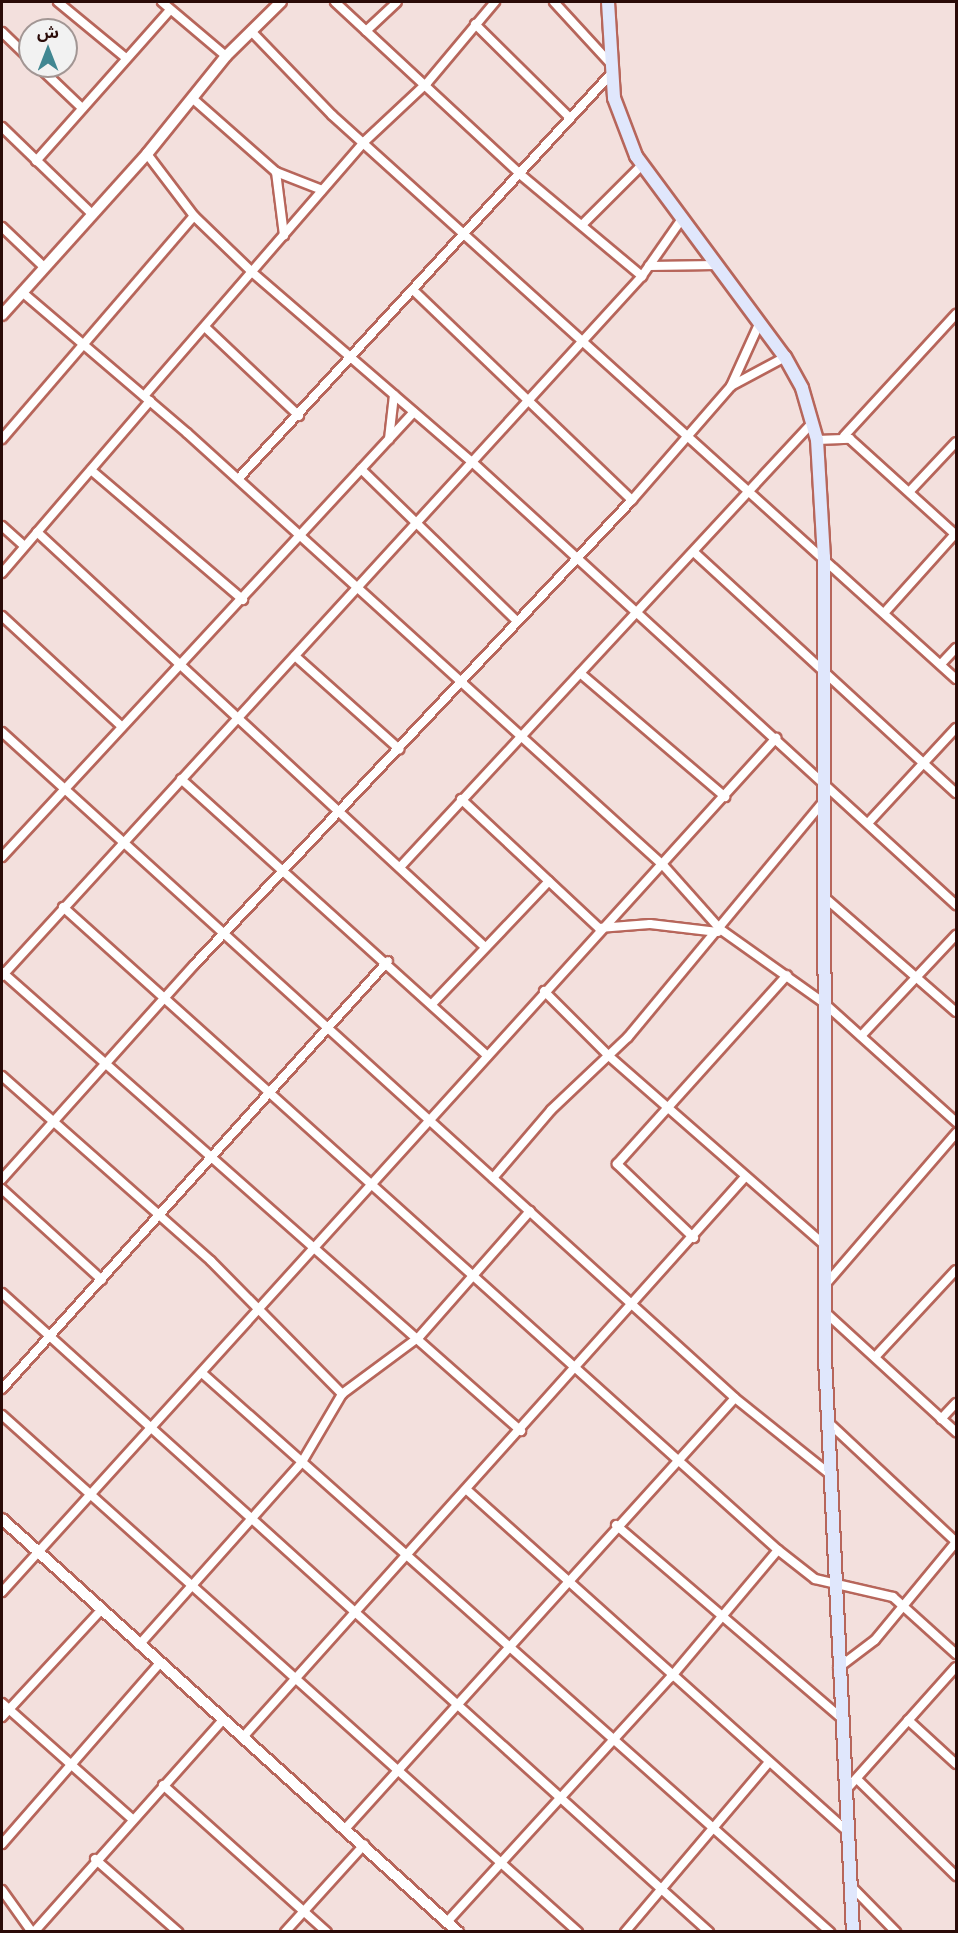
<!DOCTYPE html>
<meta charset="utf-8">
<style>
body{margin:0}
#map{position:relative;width:958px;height:1933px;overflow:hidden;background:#f3e0dd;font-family:"Archivo Narrow","Noto Sans Arabic",sans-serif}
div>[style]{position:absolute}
.roads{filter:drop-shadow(2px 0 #b7665b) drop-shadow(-2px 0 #b7665b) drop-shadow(0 2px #b7665b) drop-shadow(0 -2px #b7665b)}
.minor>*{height:8px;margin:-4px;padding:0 4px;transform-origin:4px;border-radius:4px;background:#fff}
.tertiary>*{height:10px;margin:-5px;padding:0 5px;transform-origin:5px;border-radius:5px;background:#fff}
.secondary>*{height:12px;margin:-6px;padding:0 6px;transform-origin:6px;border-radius:6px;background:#e0e7fc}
span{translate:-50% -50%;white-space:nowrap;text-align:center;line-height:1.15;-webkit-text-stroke:6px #f2f2f2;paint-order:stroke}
.frame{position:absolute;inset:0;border:3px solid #2a0b08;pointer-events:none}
.north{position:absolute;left:18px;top:18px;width:60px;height:60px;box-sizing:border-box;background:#f2f2f2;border:2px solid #a29694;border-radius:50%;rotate:0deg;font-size:16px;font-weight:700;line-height:24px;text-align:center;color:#2a0b08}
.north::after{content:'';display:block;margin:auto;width:21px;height:27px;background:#418792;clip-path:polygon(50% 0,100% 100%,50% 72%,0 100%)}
</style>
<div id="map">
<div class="roads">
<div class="minor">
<i style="left:58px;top:2px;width:88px;rotate:39.5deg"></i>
<i style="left:162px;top:2px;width:84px;rotate:40.2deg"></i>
<i style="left:335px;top:2px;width:254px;rotate:42.9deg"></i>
<i style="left:521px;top:175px;width:158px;rotate:39.9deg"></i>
<i style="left:554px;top:2px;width:83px;rotate:47.4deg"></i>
<i style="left:475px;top:24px;width:134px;rotate:44.7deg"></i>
<i style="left:251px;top:31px;width:117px;rotate:46deg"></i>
<i style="left:332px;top:115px;width:841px;rotate:42.11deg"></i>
<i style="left:366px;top:31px;width:42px;rotate:-43.1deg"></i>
<i style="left:2px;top:32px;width:39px;rotate:44deg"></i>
<i style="left:38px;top:66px;width:61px;rotate:43.7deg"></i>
<i style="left:192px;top:98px;width:112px;rotate:41.4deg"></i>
<i style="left:276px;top:172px;width:49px;rotate:21.4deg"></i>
<i style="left:2px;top:127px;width:125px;rotate:44deg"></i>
<i style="left:147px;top:154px;width:78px;rotate:52.8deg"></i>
<i style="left:194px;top:216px;width:82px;rotate:44deg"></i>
<i style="left:253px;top:273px;width:288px;rotate:40.8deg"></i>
<i style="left:471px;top:461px;width:658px;rotate:42.47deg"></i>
<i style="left:36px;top:161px;width:202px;rotate:-48.4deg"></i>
<i style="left:276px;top:172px;width:64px;rotate:82.8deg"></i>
<i style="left:582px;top:225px;width:85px;rotate:-45deg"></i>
<i style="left:2px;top:227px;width:58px;rotate:43.6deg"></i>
<i style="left:649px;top:266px;width:67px;rotate:-0.9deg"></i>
<i style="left:414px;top:291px;width:302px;rotate:43.8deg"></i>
<i style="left:22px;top:292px;width:217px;rotate:40.5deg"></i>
<i style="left:187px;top:433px;width:643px;rotate:42.23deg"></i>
<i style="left:663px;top:865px;width:86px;rotate:48.3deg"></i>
<i style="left:720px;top:929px;width:128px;rotate:35.4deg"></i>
<i style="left:824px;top:1003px;width:178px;rotate:42deg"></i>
<i style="left:206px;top:328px;width:128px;rotate:43.4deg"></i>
<i style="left:731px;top:386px;width:61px;rotate:-28.2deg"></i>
<i style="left:144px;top:396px;width:337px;rotate:-49.1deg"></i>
<i style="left:365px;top:141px;width:85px;rotate:-43.1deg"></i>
<i style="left:427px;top:83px;width:106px;rotate:-50deg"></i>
<i style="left:844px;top:436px;width:166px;rotate:-47.4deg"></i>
<i style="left:2px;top:439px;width:294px;rotate:-49.3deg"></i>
<i style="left:389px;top:439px;width:44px;rotate:-83.5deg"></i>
<i style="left:817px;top:440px;width:33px;rotate:-2deg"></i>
<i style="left:850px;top:439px;width:143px;rotate:42.2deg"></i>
<i style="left:361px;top:469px;width:218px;rotate:44.3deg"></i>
<i style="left:91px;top:470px;width:200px;rotate:40.5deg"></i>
<i style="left:238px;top:479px;width:551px;rotate:-47.36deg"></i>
<i style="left:910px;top:491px;width:67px;rotate:-46.8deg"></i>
<i style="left:2px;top:526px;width:30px;rotate:42deg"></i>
<i style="left:37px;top:532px;width:611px;rotate:42.81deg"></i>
<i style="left:696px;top:554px;width:353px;rotate:42.6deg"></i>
<i style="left:2px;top:573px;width:227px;rotate:-49.3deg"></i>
<i style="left:885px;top:612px;width:105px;rotate:-48.1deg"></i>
<i style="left:2px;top:616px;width:162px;rotate:42.7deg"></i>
<i style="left:295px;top:656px;width:140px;rotate:41.8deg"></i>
<i style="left:941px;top:664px;width:22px;rotate:-47deg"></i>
<i style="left:580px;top:673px;width:191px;rotate:40.5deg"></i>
<i style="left:2px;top:732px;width:990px;rotate:42.26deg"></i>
<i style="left:735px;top:1398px;width:124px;rotate:38.8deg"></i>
<i style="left:181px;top:779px;width:413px;rotate:42.1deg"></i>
<i style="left:461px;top:799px;width:189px;rotate:43.1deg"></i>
<i style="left:599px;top:928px;width:51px;rotate:-4.5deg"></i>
<i style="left:650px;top:924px;width:68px;rotate:6.7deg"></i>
<i style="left:869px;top:822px;width:128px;rotate:-47.2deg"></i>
<i style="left:2px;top:857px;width:606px;rotate:-47.21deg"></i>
<i style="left:402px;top:865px;width:604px;rotate:-47.15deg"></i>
<i style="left:823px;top:896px;width:176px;rotate:41.1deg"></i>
<i style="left:63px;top:907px;width:962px;rotate:41.97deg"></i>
<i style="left:778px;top:1550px;width:47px;rotate:38.1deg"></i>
<i style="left:815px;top:1579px;width:80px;rotate:13deg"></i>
<i style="left:893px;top:1597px;width:85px;rotate:42.1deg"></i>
<i style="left:2px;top:972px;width:693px;rotate:41.49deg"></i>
<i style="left:2px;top:976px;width:948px;rotate:-47.56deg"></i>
<i style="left:642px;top:276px;width:68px;rotate:-55.1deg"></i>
<i style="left:544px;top:991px;width:93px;rotate:45deg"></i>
<i style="left:610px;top:1057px;width:286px;rotate:41.2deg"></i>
<i style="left:433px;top:1003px;width:168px;rotate:-46.4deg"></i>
<i style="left:861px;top:1036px;width:139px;rotate:-46.8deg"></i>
<i style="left:2px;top:1076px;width:279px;rotate:41.5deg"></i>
<i style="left:211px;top:1261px;width:187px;rotate:45.4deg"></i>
<i style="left:493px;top:1178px;width:89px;rotate:-49.5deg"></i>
<i style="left:551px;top:1110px;width:106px;rotate:-43.5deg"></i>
<i style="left:628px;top:1037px;width:304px;rotate:-50.3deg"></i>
<i style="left:2px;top:1179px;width:288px;rotate:-48.1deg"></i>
<i style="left:194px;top:965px;width:639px;rotate:-46.71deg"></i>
<i style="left:632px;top:500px;width:151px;rotate:-49deg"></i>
<i style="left:731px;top:386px;width:70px;rotate:-65.6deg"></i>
<i style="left:2px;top:1189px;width:135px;rotate:42.3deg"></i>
<i style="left:694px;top:1238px;width:107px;rotate:-136.1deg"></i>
<i style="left:617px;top:1164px;width:254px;rotate:-48deg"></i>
<i style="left:825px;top:1285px;width:201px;rotate:-49.2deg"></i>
<i style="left:2px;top:1293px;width:953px;rotate:42.11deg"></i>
<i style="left:825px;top:1312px;width:178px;rotate:42.5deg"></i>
<i style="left:876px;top:1356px;width:117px;rotate:-47.1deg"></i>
<i style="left:202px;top:1373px;width:841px;rotate:41.67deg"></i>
<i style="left:2px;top:1389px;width:576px;rotate:-47.95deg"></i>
<i style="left:2px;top:1415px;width:774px;rotate:41.91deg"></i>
<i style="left:941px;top:1419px;width:22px;rotate:-47deg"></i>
<i style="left:829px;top:1423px;width:174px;rotate:43.1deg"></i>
<i style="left:467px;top:1490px;width:509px;rotate:41.9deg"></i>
<i style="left:616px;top:1525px;width:294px;rotate:40.6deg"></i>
<i style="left:2px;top:1592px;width:1153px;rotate:-47.81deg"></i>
<i style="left:139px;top:1645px;width:245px;rotate:-48.3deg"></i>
<i style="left:302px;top:1462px;width:79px;rotate:-59.5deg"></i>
<i style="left:342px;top:1394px;width:96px;rotate:-36.5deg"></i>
<i style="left:419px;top:1337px;width:168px;rotate:-48.6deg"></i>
<i style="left:838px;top:1668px;width:46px;rotate:-37.1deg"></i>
<i style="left:875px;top:1640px;width:127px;rotate:-50.4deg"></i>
<i style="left:2px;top:1703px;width:174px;rotate:41.7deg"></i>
<i style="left:2px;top:1717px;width:144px;rotate:-47.2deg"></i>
<i style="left:908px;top:1720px;width:65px;rotate:42.5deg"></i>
<i style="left:244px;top:1736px;width:751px;rotate:-48.13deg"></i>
<i style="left:857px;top:1779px;width:139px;rotate:44.4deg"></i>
<i style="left:163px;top:1785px;width:220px;rotate:41.9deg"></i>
<i style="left:845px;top:1791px;width:166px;rotate:-48.2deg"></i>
<i style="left:345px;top:1829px;width:581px;rotate:-47.86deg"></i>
<i style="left:2px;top:1844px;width:239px;rotate:-48.9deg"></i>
<i style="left:95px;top:1859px;width:111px;rotate:41.3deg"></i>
<i style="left:850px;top:1885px;width:66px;rotate:45.6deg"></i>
<i style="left:2px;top:1890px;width:52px;rotate:54.5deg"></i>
<i style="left:447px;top:1922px;width:332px;rotate:-47.6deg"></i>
<i style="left:671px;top:1677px;width:166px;rotate:-49.9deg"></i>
<i style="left:34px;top:1932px;width:285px;rotate:-48.3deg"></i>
<i style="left:285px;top:1932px;width:118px;rotate:-47.8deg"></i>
<i style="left:625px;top:1932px;width:223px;rotate:-49.7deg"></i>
</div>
<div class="tertiary">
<i style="left:2px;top:315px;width:217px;rotate:-48deg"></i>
<i style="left:147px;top:154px;width:126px;rotate:-51.1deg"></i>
<i style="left:226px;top:56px;width:77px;rotate:-44.5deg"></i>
<i style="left:2px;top:1519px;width:615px;rotate:42.17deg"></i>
</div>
<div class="secondary">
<i style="left:608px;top:2px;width:96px;rotate:86.4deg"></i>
<i style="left:614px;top:98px;width:62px;rotate:69.2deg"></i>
<i style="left:636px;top:156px;width:250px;rotate:53.5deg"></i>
<i style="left:785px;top:357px;width:35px;rotate:61deg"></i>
<i style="left:802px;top:388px;width:54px;rotate:73.9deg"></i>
<i style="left:817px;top:440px;width:117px;rotate:86.6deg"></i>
<i style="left:824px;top:557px;width:801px;rotate:89.93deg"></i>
<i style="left:825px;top:1358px;width:575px;rotate:87.21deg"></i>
</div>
</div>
<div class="frame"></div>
<div class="north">ش</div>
</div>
